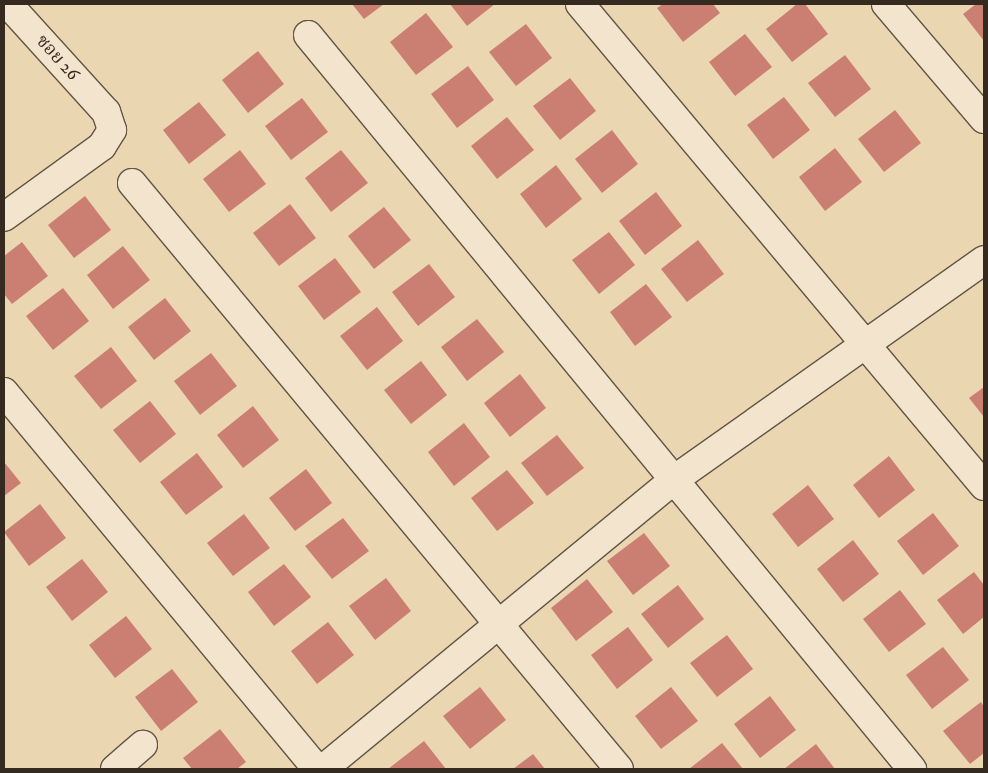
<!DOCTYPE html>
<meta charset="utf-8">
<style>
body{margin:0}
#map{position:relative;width:988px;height:773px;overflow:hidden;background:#ebd6b2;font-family:"IM FELL DW Pica","Noto Serif Thai",serif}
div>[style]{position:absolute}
.building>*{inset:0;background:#cb7f72}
.roads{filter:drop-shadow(1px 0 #625544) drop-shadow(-1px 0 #625544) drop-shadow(0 1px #625544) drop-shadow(0 -1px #625544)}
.minor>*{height:28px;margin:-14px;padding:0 14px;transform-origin:14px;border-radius:14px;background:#f2e4cd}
span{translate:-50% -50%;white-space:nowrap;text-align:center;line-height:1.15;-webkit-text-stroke:4px #f2e4cd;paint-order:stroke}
.street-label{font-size:18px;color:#342a1f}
.frame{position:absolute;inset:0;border:5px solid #342a1f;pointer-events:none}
</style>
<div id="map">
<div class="building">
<i style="clip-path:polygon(352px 4px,384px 4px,364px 19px)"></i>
<i style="clip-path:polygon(450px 4px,495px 4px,467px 26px)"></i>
<i style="clip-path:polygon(663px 4px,713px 4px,720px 13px,683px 42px,657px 8px)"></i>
<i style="clip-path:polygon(797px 4px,805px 4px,828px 34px,792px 62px,766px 29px)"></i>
<i style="clip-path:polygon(976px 4px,984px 4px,984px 41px,963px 14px)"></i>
<i style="clip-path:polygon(426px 13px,453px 47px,416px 75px,390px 42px)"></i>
<i style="clip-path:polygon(526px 24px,552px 58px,516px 86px,489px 52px)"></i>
<i style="clip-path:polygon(745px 34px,772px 67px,735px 96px,709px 62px)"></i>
<i style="clip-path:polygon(258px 51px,284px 84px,248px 113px,222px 80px)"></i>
<i style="clip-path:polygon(845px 55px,871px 89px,835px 117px,808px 83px)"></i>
<i style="clip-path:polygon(468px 66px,494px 100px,457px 128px,431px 94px)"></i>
<i style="clip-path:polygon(570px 78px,596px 111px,560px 140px,533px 106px)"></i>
<i style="clip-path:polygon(784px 97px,810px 130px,773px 159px,747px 125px)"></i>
<i style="clip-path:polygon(302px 98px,328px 132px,291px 160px,265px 126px)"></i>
<i style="clip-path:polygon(199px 102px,226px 135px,189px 164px,163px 130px)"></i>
<i style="clip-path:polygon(895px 110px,921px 143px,884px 172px,858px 139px)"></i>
<i style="clip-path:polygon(507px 117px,534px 150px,497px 179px,471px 146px)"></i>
<i style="clip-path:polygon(612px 130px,638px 164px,602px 193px,575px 159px)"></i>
<i style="clip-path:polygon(835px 148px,862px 182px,825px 211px,799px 177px)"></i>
<i style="clip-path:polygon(240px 150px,266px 184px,229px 212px,203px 179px)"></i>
<i style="clip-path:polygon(341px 150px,368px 183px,331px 212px,305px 178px)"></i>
<i style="clip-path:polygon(556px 165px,582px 199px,546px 228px,520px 194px)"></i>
<i style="clip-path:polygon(656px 192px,682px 226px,645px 255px,619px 221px)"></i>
<i style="clip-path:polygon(85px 196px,111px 230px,74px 258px,48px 225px)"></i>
<i style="clip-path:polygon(290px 204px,316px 238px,279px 266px,253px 233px)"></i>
<i style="clip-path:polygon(384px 207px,411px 240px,374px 269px,348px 236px)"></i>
<i style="clip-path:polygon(609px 232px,635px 265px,599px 294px,572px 260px)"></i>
<i style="clip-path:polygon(698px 240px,724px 274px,687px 302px,661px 269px)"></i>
<i style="clip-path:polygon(22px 242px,48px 276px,12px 304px,4px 294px,4px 256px)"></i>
<i style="clip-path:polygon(123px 246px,150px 280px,113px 309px,87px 275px)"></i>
<i style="clip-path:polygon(335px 258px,361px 292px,324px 320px,298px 286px)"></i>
<i style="clip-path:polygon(429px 264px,455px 297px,418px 326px,392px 292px)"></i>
<i style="clip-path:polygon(646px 284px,672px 317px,635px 346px,610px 312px)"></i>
<i style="clip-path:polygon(63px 288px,89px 321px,53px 350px,26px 316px)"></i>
<i style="clip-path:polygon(165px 298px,191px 331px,154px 360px,128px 327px)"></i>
<i style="clip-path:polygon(377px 307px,403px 341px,367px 370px,340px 336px)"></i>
<i style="clip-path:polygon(477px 319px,504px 352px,467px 381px,441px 347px)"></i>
<i style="clip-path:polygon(111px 347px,137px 381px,101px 409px,74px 376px)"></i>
<i style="clip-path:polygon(211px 353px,237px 386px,200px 415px,174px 381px)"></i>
<i style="clip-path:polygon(421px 361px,447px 395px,411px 424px,384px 390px)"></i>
<i style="clip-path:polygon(520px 374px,546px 408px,510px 437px,484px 403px)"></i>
<i style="clip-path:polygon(984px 387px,984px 417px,969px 398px)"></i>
<i style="clip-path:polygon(150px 401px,176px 434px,140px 463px,113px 430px)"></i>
<i style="clip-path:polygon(253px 406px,279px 440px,243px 468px,217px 435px)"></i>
<i style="clip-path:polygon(464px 423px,490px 457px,454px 486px,428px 452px)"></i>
<i style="clip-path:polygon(557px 435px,584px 468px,547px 496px,521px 463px)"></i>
<i style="clip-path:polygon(197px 453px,223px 487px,186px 515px,160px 482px)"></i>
<i style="clip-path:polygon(889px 456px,915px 490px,879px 518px,853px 485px)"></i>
<i style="clip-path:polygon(4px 462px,21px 483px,4px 496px)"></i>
<i style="clip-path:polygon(306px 469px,332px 503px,295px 531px,269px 498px)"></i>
<i style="clip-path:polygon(507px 470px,534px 503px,497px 531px,471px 498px)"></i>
<i style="clip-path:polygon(808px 485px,834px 519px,798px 547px,772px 514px)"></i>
<i style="clip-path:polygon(40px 504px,66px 538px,29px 566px,4px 532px)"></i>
<i style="clip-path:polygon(933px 513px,959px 546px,923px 575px,897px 541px)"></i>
<i style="clip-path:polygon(244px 514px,270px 548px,233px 576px,207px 543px)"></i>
<i style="clip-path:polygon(343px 518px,369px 551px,332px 579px,305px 546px)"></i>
<i style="clip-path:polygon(644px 533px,670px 566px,633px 595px,607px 561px)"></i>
<i style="clip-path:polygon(853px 540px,879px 574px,843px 602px,817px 569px)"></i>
<i style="clip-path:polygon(82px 559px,108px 592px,72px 621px,46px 587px)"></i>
<i style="clip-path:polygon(284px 564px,311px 597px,274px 626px,248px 592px)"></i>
<i style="clip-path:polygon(974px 572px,984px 585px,984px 617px,963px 634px,937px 600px)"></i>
<i style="clip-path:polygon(386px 578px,411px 611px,375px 640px,349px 606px)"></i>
<i style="clip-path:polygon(587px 579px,613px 612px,576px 641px,551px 608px)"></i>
<i style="clip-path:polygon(678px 585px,704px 619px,668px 648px,641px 614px)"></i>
<i style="clip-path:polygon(900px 590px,926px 624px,889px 652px,863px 619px)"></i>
<i style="clip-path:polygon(126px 616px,152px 649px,115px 678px,89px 645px)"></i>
<i style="clip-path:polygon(328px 622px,354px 655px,317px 684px,291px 651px)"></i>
<i style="clip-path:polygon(628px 627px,653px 660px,617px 689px,591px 655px)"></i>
<i style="clip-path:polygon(727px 635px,753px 669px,717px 697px,690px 663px)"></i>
<i style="clip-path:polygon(943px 647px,969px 680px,932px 709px,906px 675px)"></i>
<i style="clip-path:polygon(172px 669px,198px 702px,161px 731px,135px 697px)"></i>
<i style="clip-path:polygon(480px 687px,506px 720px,470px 749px,443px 716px)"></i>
<i style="clip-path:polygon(671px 687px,698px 721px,661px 749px,635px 716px)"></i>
<i style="clip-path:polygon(770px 696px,796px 730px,760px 758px,734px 724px)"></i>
<i style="clip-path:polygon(981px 702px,984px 707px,984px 753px,970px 764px,943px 731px)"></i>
<i style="clip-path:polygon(220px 729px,246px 762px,237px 769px,192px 769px,183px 758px)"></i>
<i style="clip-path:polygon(424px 741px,446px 769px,388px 769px)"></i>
<i style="clip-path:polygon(722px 743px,743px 769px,689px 769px)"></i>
<i style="clip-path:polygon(816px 744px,835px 769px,784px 769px)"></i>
<i style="clip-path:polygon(533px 754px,545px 769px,513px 769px)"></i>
</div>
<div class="roads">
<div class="minor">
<i style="left:580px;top:4px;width:629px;rotate:50.03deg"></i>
<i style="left:886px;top:4px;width:151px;rotate:49.6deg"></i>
<i style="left:308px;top:35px;width:951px;rotate:50.55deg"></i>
<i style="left:132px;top:183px;width:762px;rotate:50.27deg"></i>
<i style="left:4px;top:217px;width:121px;rotate:-35.9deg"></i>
<i style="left:102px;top:146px;width:19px;rotate:-58deg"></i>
<i style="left:112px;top:130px;width:19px;rotate:-108deg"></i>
<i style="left:106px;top:112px;width:146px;rotate:-132.2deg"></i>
<i style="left:4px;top:392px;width:490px;rotate:50.3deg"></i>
<i style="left:115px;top:769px;width:37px;rotate:-41deg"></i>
<i style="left:323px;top:769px;width:456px;rotate:-39.5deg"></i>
<i style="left:675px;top:479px;width:379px;rotate:-35.3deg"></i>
</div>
</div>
<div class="street-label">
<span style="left:57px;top:58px;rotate:48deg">ซอย 26</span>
</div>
<div class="frame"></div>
</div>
